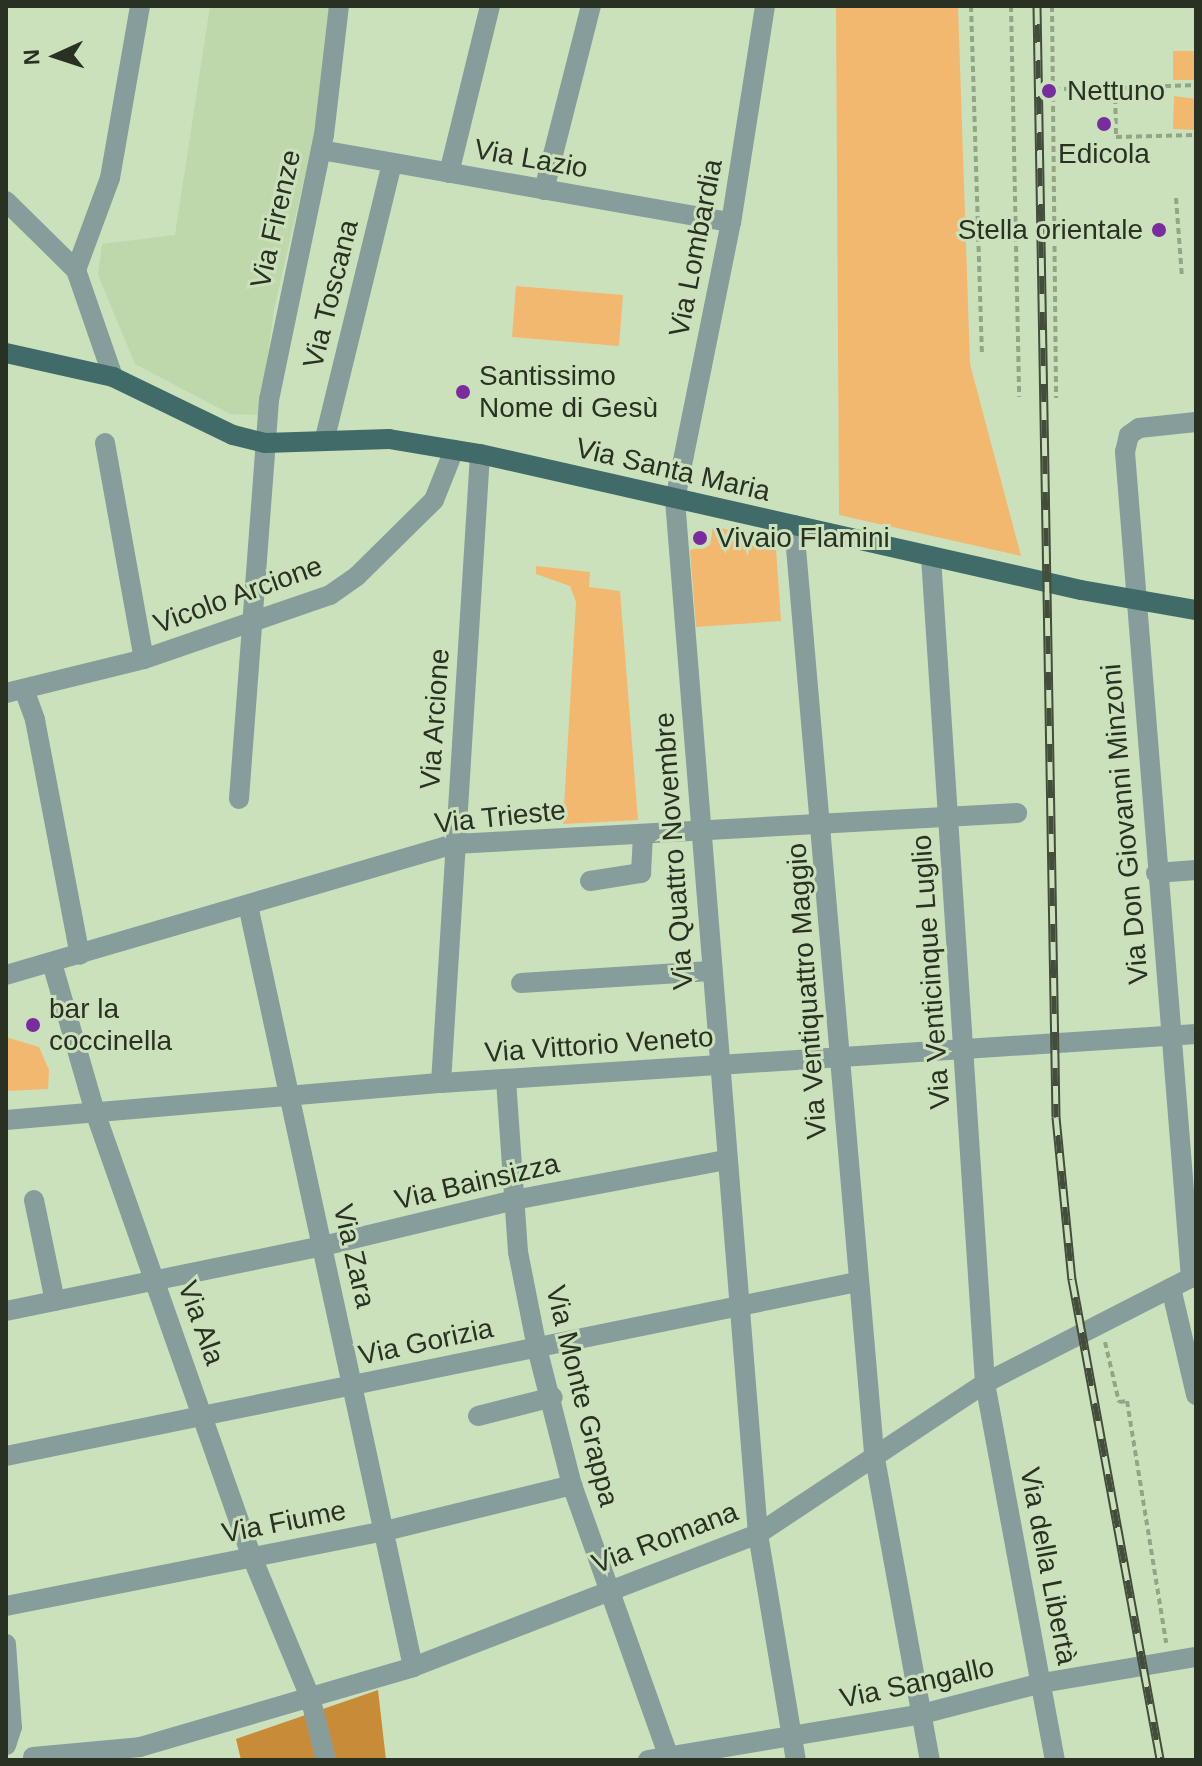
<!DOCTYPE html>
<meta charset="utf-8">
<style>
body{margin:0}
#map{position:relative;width:1202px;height:1766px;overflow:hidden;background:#cbe1bb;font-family:Arial,sans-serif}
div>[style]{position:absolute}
.built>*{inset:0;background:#bed7ab}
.green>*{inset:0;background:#f2b86f}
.forest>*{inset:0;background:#c88c39}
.path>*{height:4px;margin-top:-2px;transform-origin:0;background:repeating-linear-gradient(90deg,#93a587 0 6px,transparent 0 10px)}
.minor>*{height:20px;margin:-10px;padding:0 10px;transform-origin:10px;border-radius:10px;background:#879d9c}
.major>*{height:20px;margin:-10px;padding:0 10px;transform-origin:10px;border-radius:10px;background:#416b69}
.rail>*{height:9px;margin-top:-4.5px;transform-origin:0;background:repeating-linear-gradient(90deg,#cbe1bb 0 18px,#424d3b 0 36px);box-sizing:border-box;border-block:2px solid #424d3b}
.dots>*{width:22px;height:22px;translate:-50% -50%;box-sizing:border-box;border:4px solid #cbe1bb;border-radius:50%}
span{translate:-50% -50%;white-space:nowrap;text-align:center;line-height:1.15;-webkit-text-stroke:6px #cbe1bb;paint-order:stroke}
.poi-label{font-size:28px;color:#293123}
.left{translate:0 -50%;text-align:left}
.right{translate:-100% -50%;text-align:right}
.street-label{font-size:28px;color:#293123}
.frame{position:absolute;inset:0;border:8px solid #293123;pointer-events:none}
.north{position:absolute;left:16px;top:16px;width:80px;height:80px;-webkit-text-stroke:6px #cbe1bb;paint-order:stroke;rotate:267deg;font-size:22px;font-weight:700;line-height:32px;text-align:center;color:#293123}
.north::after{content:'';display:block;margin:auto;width:28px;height:36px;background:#293123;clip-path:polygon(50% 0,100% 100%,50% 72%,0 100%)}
</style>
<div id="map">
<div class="built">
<i style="clip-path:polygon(210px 6px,332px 6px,321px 107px,274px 309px,260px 415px,230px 414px,135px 364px,98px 275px,102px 244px,175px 235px)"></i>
</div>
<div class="green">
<i style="clip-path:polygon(836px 6px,958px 6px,970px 364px,1021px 556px,839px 515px)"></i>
<i style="clip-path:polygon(1173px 51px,1196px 51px,1194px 80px,1173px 80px)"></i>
<i style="clip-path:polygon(1174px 96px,1196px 99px,1196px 130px,1173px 129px)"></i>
<i style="clip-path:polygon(516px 286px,623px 295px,619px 346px,512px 337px)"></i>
<i style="clip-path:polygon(713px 526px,763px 538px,776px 549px,781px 621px,696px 627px,690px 550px,710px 545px)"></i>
<i style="clip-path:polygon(536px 566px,590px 572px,589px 587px,620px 591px,638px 820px,563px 824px,576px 602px,570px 586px,536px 574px)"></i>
<i style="clip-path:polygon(6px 1037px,39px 1047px,49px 1070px,48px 1089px,6px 1091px)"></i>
</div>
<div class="forest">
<i style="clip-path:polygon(378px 1690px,386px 1760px,241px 1760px,236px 1739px)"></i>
</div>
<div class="path">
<i style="left:971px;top:6px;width:348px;rotate:88.2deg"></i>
<i style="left:1011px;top:6px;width:391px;rotate:88.8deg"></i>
<i style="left:1052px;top:6px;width:392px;rotate:89.4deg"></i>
<i style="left:1115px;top:88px;width:81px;rotate:-2.1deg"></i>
<i style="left:1054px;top:89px;width:61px;rotate:-0.9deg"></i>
<i style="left:1115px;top:88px;width:49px;rotate:88.8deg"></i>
<i style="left:1116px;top:137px;width:80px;rotate:-1.4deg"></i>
<i style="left:1176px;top:198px;width:79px;rotate:85.7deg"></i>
<i style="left:1105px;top:1342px;width:62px;rotate:76.9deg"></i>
<i style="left:1119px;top:1402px;width:8px;rotate:-7deg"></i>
<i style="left:1127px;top:1401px;width:245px;rotate:80.8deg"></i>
</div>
<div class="minor">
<i style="left:765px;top:6px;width:219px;rotate:98.9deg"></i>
<i style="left:731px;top:222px;width:284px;rotate:101.4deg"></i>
<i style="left:675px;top:500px;width:1037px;rotate:85.41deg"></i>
<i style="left:758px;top:1534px;width:229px;rotate:80.5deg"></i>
<i style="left:321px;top:150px;width:416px;rotate:10deg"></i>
<i style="left:449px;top:173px;width:172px;rotate:-76.2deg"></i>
<i style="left:544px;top:190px;width:190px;rotate:-75.7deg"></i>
<i style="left:6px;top:201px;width:98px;rotate:44.6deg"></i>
<i style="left:76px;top:270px;width:113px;rotate:70.9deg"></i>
<i style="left:76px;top:270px;width:98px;rotate:-69.7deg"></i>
<i style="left:110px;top:178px;width:175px;rotate:-80.1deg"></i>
<i style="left:325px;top:438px;width:283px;rotate:-76.3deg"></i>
<i style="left:105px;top:443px;width:219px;rotate:79.8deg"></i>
<i style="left:794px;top:525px;width:931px;rotate:85.07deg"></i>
<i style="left:874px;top:1453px;width:312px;rotate:79.7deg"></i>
<i style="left:931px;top:557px;width:828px;rotate:86.26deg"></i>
<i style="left:985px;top:1383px;width:383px;rotate:79.5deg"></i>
<i style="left:25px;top:692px;width:30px;rotate:70deg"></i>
<i style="left:35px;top:720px;width:239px;rotate:79.2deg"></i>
<i style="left:6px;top:693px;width:142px;rotate:-13.8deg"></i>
<i style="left:144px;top:659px;width:197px;rotate:-19deg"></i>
<i style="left:330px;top:595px;width:33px;rotate:-35deg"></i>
<i style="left:357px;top:576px;width:108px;rotate:-44.6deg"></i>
<i style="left:434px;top:500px;width:54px;rotate:-68.2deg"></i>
<i style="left:239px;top:799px;width:400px;rotate:-85.7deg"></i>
<i style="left:269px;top:400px;width:271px;rotate:-78.3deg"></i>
<i style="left:324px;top:135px;width:130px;rotate:-83.4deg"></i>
<i style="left:1156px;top:873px;width:40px;rotate:-4.3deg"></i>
<i style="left:590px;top:881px;width:52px;rotate:-8.9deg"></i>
<i style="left:641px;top:873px;width:39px;rotate:-87deg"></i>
<i style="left:248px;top:905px;width:780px;rotate:77.78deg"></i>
<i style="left:52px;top:963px;width:155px;rotate:73.9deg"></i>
<i style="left:95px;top:1112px;width:472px;rotate:70.6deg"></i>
<i style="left:252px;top:1557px;width:152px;rotate:67.5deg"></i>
<i style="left:310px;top:1697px;width:65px;rotate:75.7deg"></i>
<i style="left:6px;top:975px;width:468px;rotate:-16.3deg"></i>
<i style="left:455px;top:844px;width:563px;rotate:-3.16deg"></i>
<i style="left:521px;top:983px;width:190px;rotate:-3.6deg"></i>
<i style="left:506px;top:1080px;width:172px;rotate:86deg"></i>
<i style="left:518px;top:1252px;width:98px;rotate:78.8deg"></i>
<i style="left:537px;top:1348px;width:141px;rotate:75.7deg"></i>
<i style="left:572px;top:1485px;width:292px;rotate:70.4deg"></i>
<i style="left:441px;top:1083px;width:630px;rotate:-86.45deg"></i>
<i style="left:6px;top:1120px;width:437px;rotate:-4.9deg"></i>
<i style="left:441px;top:1083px;width:757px;rotate:-3.71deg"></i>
<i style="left:34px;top:1200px;width:103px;rotate:78.3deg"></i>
<i style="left:1191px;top:1278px;width:829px;rotate:-94.57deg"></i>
<i style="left:1125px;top:452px;width:17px;rotate:-77deg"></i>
<i style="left:1129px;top:435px;width:12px;rotate:-35deg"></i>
<i style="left:1139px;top:428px;width:57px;rotate:-6deg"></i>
<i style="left:1171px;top:1288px;width:110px;rotate:76.8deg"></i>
<i style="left:6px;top:1311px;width:324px;rotate:-11.6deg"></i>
<i style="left:323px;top:1246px;width:196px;rotate:-13.5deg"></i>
<i style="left:514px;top:1200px;width:216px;rotate:-10.7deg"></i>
<i style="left:478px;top:1416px;width:77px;rotate:-14.2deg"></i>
<i style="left:6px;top:1456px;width:869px;rotate:-11.56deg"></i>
<i style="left:6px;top:1606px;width:386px;rotate:-11.2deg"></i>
<i style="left:385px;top:1531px;width:193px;rotate:-13.8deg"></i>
<i style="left:6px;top:1644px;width:83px;rotate:85.9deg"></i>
<i style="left:12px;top:1727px;width:19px;rotate:108deg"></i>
<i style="left:33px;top:1757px;width:107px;rotate:-5.3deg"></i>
<i style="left:140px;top:1747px;width:284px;rotate:-16.3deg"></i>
<i style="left:413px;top:1667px;width:370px;rotate:-21.1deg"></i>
<i style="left:758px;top:1534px;width:273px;rotate:-33.6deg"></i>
<i style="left:985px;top:1383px;width:237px;rotate:-27.1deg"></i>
<i style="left:648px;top:1760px;width:278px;rotate:-9.5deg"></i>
<i style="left:922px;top:1714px;width:124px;rotate:-14.5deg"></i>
<i style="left:1042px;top:1683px;width:156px;rotate:-9.6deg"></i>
</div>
<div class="major">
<i style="left:6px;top:353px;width:110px;rotate:12.6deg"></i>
<i style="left:113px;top:377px;width:133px;rotate:25.8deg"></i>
<i style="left:233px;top:435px;width:33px;rotate:14deg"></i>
<i style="left:265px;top:443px;width:124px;rotate:-1.8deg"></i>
<i style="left:389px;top:439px;width:92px;rotate:9.4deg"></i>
<i style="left:480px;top:454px;width:616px;rotate:12.75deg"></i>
<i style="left:1081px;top:590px;width:117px;rotate:9.9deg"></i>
</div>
<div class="rail">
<i style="left:1037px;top:6px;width:1111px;rotate:89.02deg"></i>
<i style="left:1056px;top:1117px;width:163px;rotate:84.4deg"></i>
<i style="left:1072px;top:1279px;width:489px;rotate:79.6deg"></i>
</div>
<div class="dots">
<i style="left:1049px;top:91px;background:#792c9e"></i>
<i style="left:1104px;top:124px;background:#792c9e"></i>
<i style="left:1159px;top:230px;background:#792c9e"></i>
<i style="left:463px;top:392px;background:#792c9e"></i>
<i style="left:700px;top:538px;background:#792c9e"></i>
<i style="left:33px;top:1025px;background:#792c9e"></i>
</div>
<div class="poi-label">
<span class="left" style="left:1067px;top:91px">Nettuno</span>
<span style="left:1104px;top:154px">Edicola</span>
<span class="right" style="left:1143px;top:230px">Stella orientale</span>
<span class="left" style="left:479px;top:392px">Santissimo<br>Nome di Gesù</span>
<span class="left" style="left:716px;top:538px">Vivaio Flamini</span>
<span class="left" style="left:49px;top:1025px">bar la<br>coccinella</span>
</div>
<div class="street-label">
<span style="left:531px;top:159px;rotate:10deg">Via Lazio</span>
<span style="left:276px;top:219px;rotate:-77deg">Via Firenze</span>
<span style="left:696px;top:248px;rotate:-79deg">Via Lombardia</span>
<span style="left:331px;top:294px;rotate:-76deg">Via Toscana</span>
<span style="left:673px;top:470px;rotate:13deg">Via Santa Maria</span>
<span style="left:238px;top:595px;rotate:-20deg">Vicolo Arcione</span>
<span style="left:435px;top:719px;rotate:-86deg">Via Arcione</span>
<span style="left:500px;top:817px;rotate:-6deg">Via Trieste</span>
<span style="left:1125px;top:824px;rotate:-95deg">Via Don Giovanni Minzoni</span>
<span style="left:674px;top:851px;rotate:-94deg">Via Quattro Novembre</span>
<span style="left:931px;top:972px;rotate:-94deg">Via Venticinque Luglio</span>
<span style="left:807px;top:991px;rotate:-94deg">Via Ventiquattro Maggio</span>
<span style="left:599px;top:1045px;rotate:-4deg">Via Vittorio Veneto</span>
<span style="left:477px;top:1182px;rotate:-13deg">Via Bainsizza</span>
<span style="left:354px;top:1256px;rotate:77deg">Via Zara</span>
<span style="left:201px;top:1323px;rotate:70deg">Via Ala</span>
<span style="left:426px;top:1342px;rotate:-12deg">Via Gorizia</span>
<span style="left:582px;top:1396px;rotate:76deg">Via Monte Grappa</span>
<span style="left:284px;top:1522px;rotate:-11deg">Via Fiume</span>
<span style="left:665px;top:1538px;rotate:-21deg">Via Romana</span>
<span style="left:1048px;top:1566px;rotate:79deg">Via della Libertà</span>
<span style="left:917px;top:1683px;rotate:-12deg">Via Sangallo</span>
</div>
<div class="frame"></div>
<div class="north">N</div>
</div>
